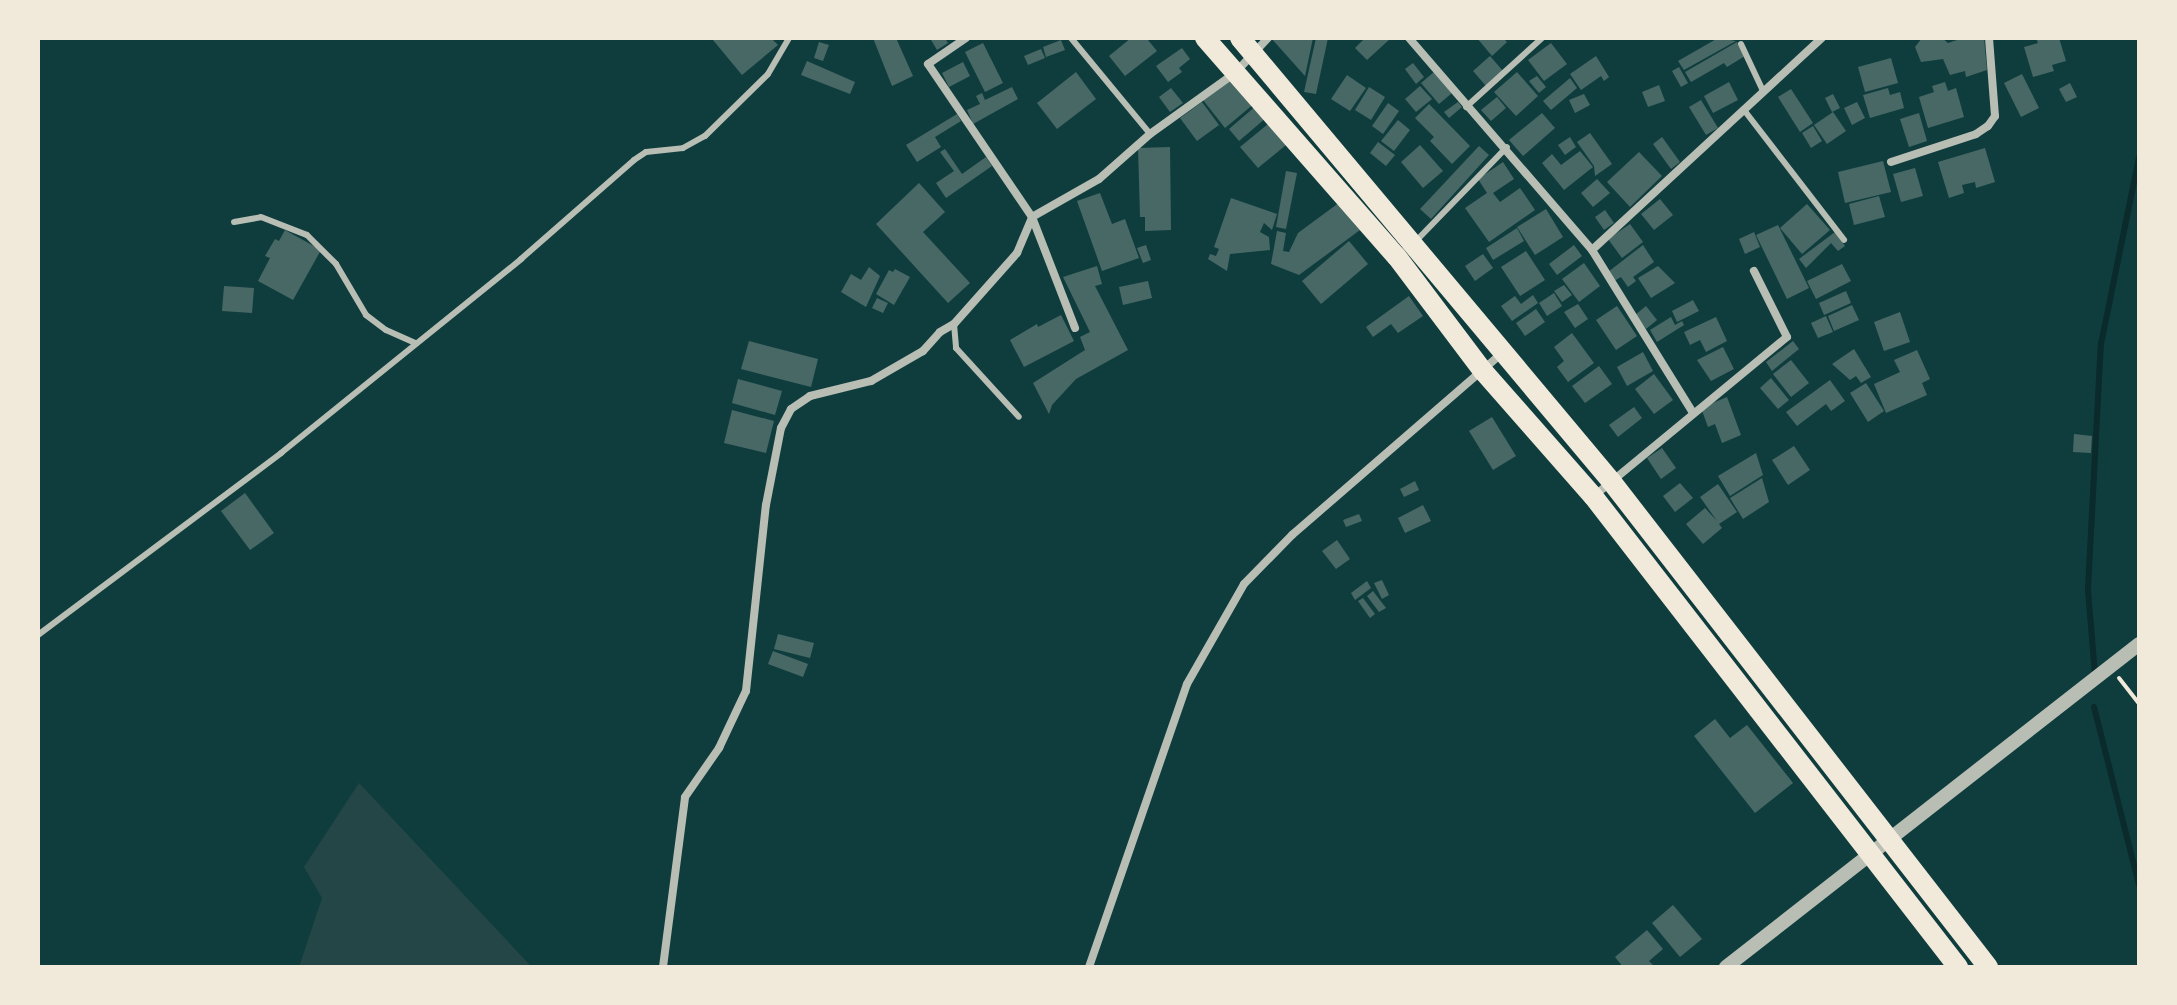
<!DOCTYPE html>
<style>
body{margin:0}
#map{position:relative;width:2177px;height:1005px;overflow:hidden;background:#0f3d3e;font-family:Manrope,sans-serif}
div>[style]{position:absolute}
.green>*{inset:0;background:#244646}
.stream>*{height:6px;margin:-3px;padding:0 3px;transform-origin:3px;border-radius:3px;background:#0a2a2b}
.building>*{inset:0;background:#486865}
.path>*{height:4px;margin:-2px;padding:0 2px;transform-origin:2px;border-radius:2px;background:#f1e9da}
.service>*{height:6px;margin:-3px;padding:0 3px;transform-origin:3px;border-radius:3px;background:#b8beb3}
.minor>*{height:8px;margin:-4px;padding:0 4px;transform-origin:4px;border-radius:4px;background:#b8beb3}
.tertiary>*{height:14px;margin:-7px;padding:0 7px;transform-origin:7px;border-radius:7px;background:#b8beb3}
.primary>*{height:20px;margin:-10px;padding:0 10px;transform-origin:10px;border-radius:10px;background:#f1e9da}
span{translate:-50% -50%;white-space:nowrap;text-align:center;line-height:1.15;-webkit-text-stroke:6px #f1e9da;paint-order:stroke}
.frame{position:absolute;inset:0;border:40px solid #f1e9da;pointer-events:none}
</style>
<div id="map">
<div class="green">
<i style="clip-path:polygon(359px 783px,529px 964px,532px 967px,299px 967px,322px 898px,304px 867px)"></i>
</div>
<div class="stream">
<i style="left:2095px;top:675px;width:86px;rotate:-94.7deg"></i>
<i style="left:2088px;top:589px;width:245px;rotate:-87deg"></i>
<i style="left:2101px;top:344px;width:190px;rotate:-78.5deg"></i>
<i style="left:2094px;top:707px;width:184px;rotate:75.8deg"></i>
</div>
<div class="building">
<i style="clip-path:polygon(716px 38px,771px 38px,778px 45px,742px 75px,713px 40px)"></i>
<i style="clip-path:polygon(873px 38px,896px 38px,913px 76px,892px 86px)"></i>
<i style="clip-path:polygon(930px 38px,945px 38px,948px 43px,937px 50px)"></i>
<i style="clip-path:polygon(1131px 38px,1151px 38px,1148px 40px,1157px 51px,1125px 76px,1109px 56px)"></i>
<i style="clip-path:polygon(1271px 38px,1313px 38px,1305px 76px)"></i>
<i style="clip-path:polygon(1316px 38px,1328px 38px,1316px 94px,1304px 92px)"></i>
<i style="clip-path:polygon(1365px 38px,1391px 38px,1367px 60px,1355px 48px)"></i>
<i style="clip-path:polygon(1477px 38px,1503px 38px,1507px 42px,1492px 56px)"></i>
<i style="clip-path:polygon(1718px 38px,1736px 41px,1684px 70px,1678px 61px)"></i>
<i style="clip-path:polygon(1922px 38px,1942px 38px,1948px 43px,1963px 38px,1984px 38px,1987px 70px,1966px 77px,1965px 71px,1950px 75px,1943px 59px,1921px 62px,1915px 47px)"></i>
<i style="clip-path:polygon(2036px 38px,2059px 38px,2066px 61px,2052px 65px,2054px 71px,2033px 77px,2024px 47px,2038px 43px)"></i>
<i style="clip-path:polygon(1061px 40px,1065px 50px,1046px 57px,1043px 47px)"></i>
<i style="clip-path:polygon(819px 42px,829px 45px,823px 61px,814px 58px)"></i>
<i style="clip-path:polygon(1737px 42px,1745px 56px,1727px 67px,1724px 63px,1691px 82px,1685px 72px)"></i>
<i style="clip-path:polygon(983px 43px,1003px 83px,985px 92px,965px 52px)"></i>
<i style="clip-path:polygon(1551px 43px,1567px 64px,1544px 81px,1528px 60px)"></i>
<i style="clip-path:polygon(1182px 48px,1190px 59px,1179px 68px,1182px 72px,1168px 82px,1156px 66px)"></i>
<i style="clip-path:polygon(1041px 49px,1045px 58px,1028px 65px,1024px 56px)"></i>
<i style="clip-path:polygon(1490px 56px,1503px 71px,1486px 86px,1473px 71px)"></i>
<i style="clip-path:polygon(1596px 56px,1609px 77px,1604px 81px,1601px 76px,1581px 90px,1570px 74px)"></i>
<i style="clip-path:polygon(1891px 58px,1898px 83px,1865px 92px,1858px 67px)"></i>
<i style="clip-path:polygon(807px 61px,855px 82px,850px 94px,801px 75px)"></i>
<i style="clip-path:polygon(963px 62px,970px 76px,949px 87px,942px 73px)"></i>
<i style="clip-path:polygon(1413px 63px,1424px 77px,1416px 84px,1405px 69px)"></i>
<i style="clip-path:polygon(1679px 67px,1688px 83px,1681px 87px,1672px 71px)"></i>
<i style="clip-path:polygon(1076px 72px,1096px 99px,1057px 129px,1037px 103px)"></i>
<i style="clip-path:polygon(1434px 72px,1452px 93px,1439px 104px,1421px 83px)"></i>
<i style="clip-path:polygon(1517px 72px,1538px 96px,1516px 116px,1494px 92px)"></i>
<i style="clip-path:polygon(2022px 74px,2039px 108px,2021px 117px,2004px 83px)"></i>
<i style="clip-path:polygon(1233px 75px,1255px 103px,1225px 128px,1203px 100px)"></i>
<i style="clip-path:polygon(1347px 75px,1366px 88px,1350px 111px,1331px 99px)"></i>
<i style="clip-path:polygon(1537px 76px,1546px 87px,1539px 93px,1529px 81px)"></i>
<i style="clip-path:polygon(1570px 78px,1577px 88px,1551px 110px,1543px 101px)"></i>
<i style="clip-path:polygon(1729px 82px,1738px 100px,1713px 113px,1704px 96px)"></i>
<i style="clip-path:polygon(1945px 82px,1948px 91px,1956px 88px,1964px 117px,1928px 128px,1919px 97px,1934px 92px,1932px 86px)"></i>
<i style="clip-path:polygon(2070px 83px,2077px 97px,2066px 102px,2059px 89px)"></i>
<i style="clip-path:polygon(1659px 85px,1665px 101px,1648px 107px,1642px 92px)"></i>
<i style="clip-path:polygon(1420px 86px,1432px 99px,1416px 112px,1405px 99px)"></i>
<i style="clip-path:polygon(1012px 87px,1018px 99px,973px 124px,967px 110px,980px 104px,976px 96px,982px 93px,985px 100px)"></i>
<i style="clip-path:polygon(1369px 87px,1385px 97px,1371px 120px,1355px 110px)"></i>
<i style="clip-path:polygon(1171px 88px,1183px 103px,1170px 112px,1159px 97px)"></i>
<i style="clip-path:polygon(1888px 88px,1890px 95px,1900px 92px,1904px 108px,1870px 118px,1863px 95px)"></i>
<i style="clip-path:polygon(1791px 89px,1813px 123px,1800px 132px,1778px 97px)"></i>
<i style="clip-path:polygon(1584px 94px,1590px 105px,1575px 113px,1569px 100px)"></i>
<i style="clip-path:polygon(1833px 94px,1840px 108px,1832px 112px,1825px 98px)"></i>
<i style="clip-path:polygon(1497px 97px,1506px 108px,1491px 121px,1481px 110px)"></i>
<i style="clip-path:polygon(1701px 100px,1718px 128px,1706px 135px,1689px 107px)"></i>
<i style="clip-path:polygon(1202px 102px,1219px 125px,1197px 141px,1180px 118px)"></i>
<i style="clip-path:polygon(1458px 102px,1462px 107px,1449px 118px,1444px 112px)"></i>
<i style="clip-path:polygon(1857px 102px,1865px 118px,1852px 125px,1844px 108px)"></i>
<i style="clip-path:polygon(1388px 103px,1399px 111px,1383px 134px,1372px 126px)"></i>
<i style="clip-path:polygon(1429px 104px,1470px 146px,1452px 164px,1430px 141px,1434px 137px,1415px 118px)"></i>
<i style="clip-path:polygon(1257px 105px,1267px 117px,1239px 141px,1229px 129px)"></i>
<i style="clip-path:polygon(1833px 112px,1846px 131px,1827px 144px,1814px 125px)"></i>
<i style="clip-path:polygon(1542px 113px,1555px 128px,1523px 156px,1509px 140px)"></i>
<i style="clip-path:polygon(1919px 113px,1927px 141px,1909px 147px,1900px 119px)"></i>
<i style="clip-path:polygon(957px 114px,961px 121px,935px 137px,941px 147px,917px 162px,906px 145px)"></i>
<i style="clip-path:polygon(1398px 120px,1410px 130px,1394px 151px,1381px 141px)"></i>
<i style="clip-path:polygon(1268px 124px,1286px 145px,1258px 168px,1240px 147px)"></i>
<i style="clip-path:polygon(1813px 126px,1822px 141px,1811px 148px,1802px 133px)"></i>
<i style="clip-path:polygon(1590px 133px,1612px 164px,1595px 176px,1594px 166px,1577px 142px)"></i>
<i style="clip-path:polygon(1570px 137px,1576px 147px,1565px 155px,1558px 145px)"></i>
<i style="clip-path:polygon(1662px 137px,1680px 162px,1671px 169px,1653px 144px)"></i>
<i style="clip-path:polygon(1378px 142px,1395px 155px,1386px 166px,1370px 153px)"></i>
<i style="clip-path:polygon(1420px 145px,1443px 171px,1423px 188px,1401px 162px)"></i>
<i style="clip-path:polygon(1479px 146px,1489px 155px,1431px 219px,1420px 209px)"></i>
<i style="clip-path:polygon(1170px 147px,1171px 230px,1145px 231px,1145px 217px,1140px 217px,1138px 148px)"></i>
<i style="clip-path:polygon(1985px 148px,1995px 182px,1976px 188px,1975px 182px,1962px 185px,1964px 193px,1949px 198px,1938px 162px)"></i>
<i style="clip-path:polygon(945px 149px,962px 174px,986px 157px,992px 166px,946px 198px,936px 183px,954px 171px,940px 152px)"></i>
<i style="clip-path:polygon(1580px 151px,1593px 167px,1564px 190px,1542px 163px,1552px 154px,1561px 165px)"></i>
<i style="clip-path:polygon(1639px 152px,1662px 176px,1630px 207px,1607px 182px)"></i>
<i style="clip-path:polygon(1883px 161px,1891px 192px,1845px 203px,1838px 172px)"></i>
<i style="clip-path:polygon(1503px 162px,1514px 179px,1493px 193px,1500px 202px,1520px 188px,1535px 210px,1489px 242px,1465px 208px,1487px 193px,1478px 179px)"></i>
<i style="clip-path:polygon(1915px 168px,1923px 196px,1901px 202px,1893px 174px)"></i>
<i style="clip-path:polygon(1286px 171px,1297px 173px,1286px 229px,1276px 227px)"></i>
<i style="clip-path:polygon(1597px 179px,1610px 193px,1593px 207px,1581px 193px)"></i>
<i style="clip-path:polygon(919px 183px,945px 212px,923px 232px,970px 283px,948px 303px,876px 224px)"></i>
<i style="clip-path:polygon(1100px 193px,1112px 224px,1125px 219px,1139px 258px,1102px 271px,1077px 201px)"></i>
<i style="clip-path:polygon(1879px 196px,1885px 217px,1854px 225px,1849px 204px)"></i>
<i style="clip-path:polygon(1231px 198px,1277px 214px,1272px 230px,1264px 223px,1260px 232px,1269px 237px,1270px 250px,1230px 254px,1227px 271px,1208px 259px,1210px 254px,1216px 256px,1219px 249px,1214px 247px)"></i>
<i style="clip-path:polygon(1660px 199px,1673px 215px,1654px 230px,1641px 214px)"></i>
<i style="clip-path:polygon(1340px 202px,1360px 230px,1299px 275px,1271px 264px,1277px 231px,1286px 233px,1283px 251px,1289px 252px,1298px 233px)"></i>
<i style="clip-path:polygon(1807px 204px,1830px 230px,1802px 254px,1780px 228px)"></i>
<i style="clip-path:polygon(1546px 209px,1563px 237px,1535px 255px,1517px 227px)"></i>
<i style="clip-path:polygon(1605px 210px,1614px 223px,1604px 230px,1595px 217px)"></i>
<i style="clip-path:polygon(1630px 224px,1643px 242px,1622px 258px,1608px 239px)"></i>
<i style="clip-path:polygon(1778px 225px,1809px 288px,1787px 299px,1756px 235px)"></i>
<i style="clip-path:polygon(1517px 228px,1524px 241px,1493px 260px,1486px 248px)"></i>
<i style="clip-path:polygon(285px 230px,321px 250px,293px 300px,258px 281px,270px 258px,265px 256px,275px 239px,279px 241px)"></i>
<i style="clip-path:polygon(1754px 232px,1760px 247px,1745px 254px,1739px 239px)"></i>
<i style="clip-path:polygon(1835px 232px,1845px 246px,1838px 251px,1831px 243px,1806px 268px,1799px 259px)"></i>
<i style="clip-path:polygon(1349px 241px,1368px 264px,1321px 304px,1302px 281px)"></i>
<i style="clip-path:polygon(1146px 245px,1151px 260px,1143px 263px,1137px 248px)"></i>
<i style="clip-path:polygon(1574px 245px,1582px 256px,1557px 275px,1549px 264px)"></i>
<i style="clip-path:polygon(1643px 245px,1654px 262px,1633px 277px,1636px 281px,1628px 287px,1621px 277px,1614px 281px,1608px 272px)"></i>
<i style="clip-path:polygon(1526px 251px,1545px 280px,1520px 296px,1501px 267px)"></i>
<i style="clip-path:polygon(1483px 254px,1493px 268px,1475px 281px,1465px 266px)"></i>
<i style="clip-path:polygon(1584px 263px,1600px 286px,1579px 302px,1562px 279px)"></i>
<i style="clip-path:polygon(1842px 264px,1851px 281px,1816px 299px,1807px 281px)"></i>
<i style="clip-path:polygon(1097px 266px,1102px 284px,1095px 286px,1128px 350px,1076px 379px,1052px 405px,1049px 414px,1033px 383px,1085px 350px,1080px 337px,1090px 332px,1063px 277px)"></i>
<i style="clip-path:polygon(1658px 266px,1675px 283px,1651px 298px,1638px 278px)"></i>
<i style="clip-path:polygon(869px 267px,880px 276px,866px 307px,841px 292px,851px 274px,861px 280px)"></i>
<i style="clip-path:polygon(895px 269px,910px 277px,894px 305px,876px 294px,889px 270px,893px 272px)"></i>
<i style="clip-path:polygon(1148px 281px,1152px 298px,1123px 305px,1119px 287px)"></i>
<i style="clip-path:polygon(1564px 285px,1572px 295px,1562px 302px,1554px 291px)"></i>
<i style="clip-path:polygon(224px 286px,254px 288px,252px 313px,222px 311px)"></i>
<i style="clip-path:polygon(1846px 291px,1851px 303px,1824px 315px,1819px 303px)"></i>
<i style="clip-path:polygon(1554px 293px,1562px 306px,1547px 316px,1539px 303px)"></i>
<i style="clip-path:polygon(1533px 295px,1538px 303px,1512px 321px,1501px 306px,1515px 296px,1521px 304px)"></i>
<i style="clip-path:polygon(1409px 296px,1423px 316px,1398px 333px,1391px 324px,1373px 337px,1366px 327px)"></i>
<i style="clip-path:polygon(877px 298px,888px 303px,883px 313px,872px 308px)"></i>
<i style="clip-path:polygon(1693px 300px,1699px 311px,1677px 322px,1672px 311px)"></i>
<i style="clip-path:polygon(1578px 304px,1588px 319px,1575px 328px,1564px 312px)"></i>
<i style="clip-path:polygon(1852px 305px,1859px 320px,1834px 331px,1828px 316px)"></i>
<i style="clip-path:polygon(1617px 306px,1637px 336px,1616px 350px,1596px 320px)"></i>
<i style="clip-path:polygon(1646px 306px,1657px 320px,1646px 329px,1635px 315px)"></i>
<i style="clip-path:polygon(1536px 309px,1545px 322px,1525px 336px,1516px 323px)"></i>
<i style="clip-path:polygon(1900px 312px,1910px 342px,1884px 351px,1874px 322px)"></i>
<i style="clip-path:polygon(1061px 315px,1074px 341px,1024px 367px,1010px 340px,1037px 324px,1038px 327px)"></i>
<i style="clip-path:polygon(1826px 316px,1833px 332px,1818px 338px,1811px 323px)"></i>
<i style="clip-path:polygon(1671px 317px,1675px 325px,1682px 321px,1684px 325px,1657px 342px,1650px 330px)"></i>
<i style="clip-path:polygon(1716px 317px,1727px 341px,1706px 352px,1700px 340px,1690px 345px,1684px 332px)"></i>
<i style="clip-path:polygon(1572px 333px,1594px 363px,1568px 382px,1557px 367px,1564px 361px,1554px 347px)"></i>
<i style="clip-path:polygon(749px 341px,818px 359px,811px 387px,741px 369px)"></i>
<i style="clip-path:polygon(1793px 341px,1799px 349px,1772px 371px,1766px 362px)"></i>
<i style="clip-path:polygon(1723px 347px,1734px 369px,1711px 381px,1697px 360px)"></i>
<i style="clip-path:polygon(1854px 349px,1871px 377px,1861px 383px,1856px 376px,1850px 380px,1832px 364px)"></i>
<i style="clip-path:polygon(1917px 350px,1930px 379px,1922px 383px,1927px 395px,1886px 413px,1874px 384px,1900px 372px,1894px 360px)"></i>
<i style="clip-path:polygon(1643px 352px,1653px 371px,1627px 386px,1617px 367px)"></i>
<i style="clip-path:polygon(1791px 360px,1809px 383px,1791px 397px,1773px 374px)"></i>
<i style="clip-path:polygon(1599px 366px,1612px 384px,1585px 403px,1572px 386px)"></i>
<i style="clip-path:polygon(1654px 374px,1673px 400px,1654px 414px,1635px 389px)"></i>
<i style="clip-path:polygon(1771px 378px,1789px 400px,1778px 409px,1760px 388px)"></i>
<i style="clip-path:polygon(738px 379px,782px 391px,775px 415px,732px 403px)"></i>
<i style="clip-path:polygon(1830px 380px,1845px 401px,1831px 411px,1826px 404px,1797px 426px,1786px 412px)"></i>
<i style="clip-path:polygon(1866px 383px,1884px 411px,1868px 422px,1850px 393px)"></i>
<i style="clip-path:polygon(1727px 397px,1741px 435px,1722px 443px,1715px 424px,1708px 427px,1701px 408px)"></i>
<i style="clip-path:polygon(1634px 407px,1642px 418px,1618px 437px,1609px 425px)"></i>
<i style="clip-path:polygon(732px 410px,774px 421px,766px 453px,724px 443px)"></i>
<i style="clip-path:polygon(1492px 417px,1516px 456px,1493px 470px,1469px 431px)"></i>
<i style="clip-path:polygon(2074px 434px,2092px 436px,2091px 453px,2073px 452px)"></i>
<i style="clip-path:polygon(1794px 446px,1810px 470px,1788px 485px,1772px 460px)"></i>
<i style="clip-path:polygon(1662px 448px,1676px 468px,1661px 479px,1647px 458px)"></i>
<i style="clip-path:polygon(1756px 453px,1763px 475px,1730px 496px,1718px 476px)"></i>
<i style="clip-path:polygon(1762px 478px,1769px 502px,1743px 519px,1730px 498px)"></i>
<i style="clip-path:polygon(1415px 481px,1419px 490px,1404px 497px,1400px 489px)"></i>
<i style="clip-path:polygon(1680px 483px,1693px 498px,1675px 512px,1663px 496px)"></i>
<i style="clip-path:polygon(1718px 484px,1737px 512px,1719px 524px,1722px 528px,1703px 544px,1686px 524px,1705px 508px,1717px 521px,1700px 497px)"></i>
<i style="clip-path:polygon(245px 493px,274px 533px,250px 550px,221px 511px)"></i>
<i style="clip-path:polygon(1423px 505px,1431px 521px,1405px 533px,1398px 518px)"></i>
<i style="clip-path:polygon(1359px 514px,1362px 521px,1346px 527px,1343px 520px)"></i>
<i style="clip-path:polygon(1337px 540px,1350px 559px,1336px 569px,1322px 551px)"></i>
<i style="clip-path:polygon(1382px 580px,1389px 595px,1382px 599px,1374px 583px)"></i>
<i style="clip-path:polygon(1367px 581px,1371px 588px,1355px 600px,1351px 593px)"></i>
<i style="clip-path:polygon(1373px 591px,1386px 608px,1379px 612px,1367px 596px)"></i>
<i style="clip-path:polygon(1363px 598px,1375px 614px,1370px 618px,1358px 601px)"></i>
<i style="clip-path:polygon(778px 634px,814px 643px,810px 658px,774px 649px)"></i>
<i style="clip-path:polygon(773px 651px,808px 664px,803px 677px,768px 664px)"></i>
<i style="clip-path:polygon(1715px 719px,1730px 738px,1747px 725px,1793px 783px,1755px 813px,1694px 736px)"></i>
<i style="clip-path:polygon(1673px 905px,1702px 939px,1680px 957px,1652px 923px)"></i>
<i style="clip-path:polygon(1647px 930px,1663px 949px,1649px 961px,1655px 967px,1623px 967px,1615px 957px)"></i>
</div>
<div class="path">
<i style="left:2119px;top:678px;width:33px;rotate:52deg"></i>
</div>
<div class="service">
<i style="left:1071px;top:38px;width:124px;rotate:50.5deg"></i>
<i style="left:1741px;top:44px;width:52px;rotate:64.9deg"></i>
<i style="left:1466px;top:107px;width:103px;rotate:-42.2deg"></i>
<i style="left:1744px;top:110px;width:164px;rotate:52.4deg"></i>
<i style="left:234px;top:222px;width:27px;rotate:-10deg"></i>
<i style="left:261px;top:217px;width:49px;rotate:21.4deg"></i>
<i style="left:307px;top:235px;width:41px;rotate:45deg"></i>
<i style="left:336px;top:264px;width:59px;rotate:59.5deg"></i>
<i style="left:366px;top:315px;width:25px;rotate:37deg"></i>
<i style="left:386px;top:330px;width:32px;rotate:24deg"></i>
<i style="left:1415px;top:242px;width:132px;rotate:-45.9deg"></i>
<i style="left:954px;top:324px;width:24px;rotate:85deg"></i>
<i style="left:956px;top:348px;width:93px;rotate:47.6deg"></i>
<i style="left:38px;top:635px;width:304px;rotate:-36.8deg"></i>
<i style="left:281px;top:453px;width:309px;rotate:-38.9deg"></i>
<i style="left:521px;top:259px;width:150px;rotate:-41.2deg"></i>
<i style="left:634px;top:160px;width:14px;rotate:-34deg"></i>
<i style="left:646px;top:152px;width:37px;rotate:-6deg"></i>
<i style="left:683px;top:148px;width:25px;rotate:-29deg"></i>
<i style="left:705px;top:136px;width:88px;rotate:-44.5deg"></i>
<i style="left:768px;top:74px;width:42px;rotate:-59.7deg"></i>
</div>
<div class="minor">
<i style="left:966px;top:38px;width:46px;rotate:145.6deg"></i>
<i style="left:928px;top:64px;width:185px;rotate:55.8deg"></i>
<i style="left:1032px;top:217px;width:119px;rotate:68.8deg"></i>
<i style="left:1409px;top:38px;width:280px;rotate:49.2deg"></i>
<i style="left:1592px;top:250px;width:192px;rotate:58.2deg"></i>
<i style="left:1891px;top:162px;width:89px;rotate:-18.2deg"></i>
<i style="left:1976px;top:134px;width:14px;rotate:-34deg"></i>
<i style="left:1988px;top:126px;width:12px;rotate:-55deg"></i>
<i style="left:1995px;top:116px;width:78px;rotate:-94.4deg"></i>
<i style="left:1592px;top:250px;width:313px;rotate:-42.7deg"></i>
<i style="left:1594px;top:496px;width:250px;rotate:-39.5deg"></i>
<i style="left:1787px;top:337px;width:74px;rotate:-116.6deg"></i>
<i style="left:663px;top:967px;width:171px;rotate:-82.6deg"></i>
<i style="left:685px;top:797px;width:60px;rotate:-55.2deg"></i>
<i style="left:719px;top:748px;width:63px;rotate:-64.7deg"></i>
<i style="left:746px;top:691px;width:187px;rotate:-83.9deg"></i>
<i style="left:766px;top:505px;width:78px;rotate:-79deg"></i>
<i style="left:781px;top:428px;width:21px;rotate:-62deg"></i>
<i style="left:791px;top:409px;width:23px;rotate:-34deg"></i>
<i style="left:810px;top:396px;width:63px;rotate:-13.8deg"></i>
<i style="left:871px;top:381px;width:60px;rotate:-30deg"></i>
<i style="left:923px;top:351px;width:25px;rotate:-48deg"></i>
<i style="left:940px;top:332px;width:16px;rotate:-30deg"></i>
<i style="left:954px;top:324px;width:95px;rotate:-48.4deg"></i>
<i style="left:1017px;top:253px;width:39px;rotate:-67deg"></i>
<i style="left:1032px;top:217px;width:77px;rotate:-29.6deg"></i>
<i style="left:1099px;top:179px;width:68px;rotate:-41.4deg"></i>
<i style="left:1150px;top:134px;width:105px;rotate:-35.7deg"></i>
<i style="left:1235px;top:73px;width:48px;rotate:-46.7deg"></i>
<i style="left:1089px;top:967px;width:299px;rotate:-70.9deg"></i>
<i style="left:1187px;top:684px;width:115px;rotate:-60.3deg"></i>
<i style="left:1244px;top:584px;width:69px;rotate:-45.6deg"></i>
<i style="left:1292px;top:535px;width:278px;rotate:-40.9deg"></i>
</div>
<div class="tertiary">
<i style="left:1726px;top:967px;width:524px;rotate:-38.03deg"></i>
</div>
<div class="primary">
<i style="left:1205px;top:38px;width:291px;rotate:48.8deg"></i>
<i style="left:1397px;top:257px;width:143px;rotate:53deg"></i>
<i style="left:1483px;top:371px;width:167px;rotate:48.7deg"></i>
<i style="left:1593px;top:496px;width:596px;rotate:52.23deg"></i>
<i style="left:1240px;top:38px;width:578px;rotate:50.05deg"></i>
<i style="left:1611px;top:481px;width:615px;rotate:52.2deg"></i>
</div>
<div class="frame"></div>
</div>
